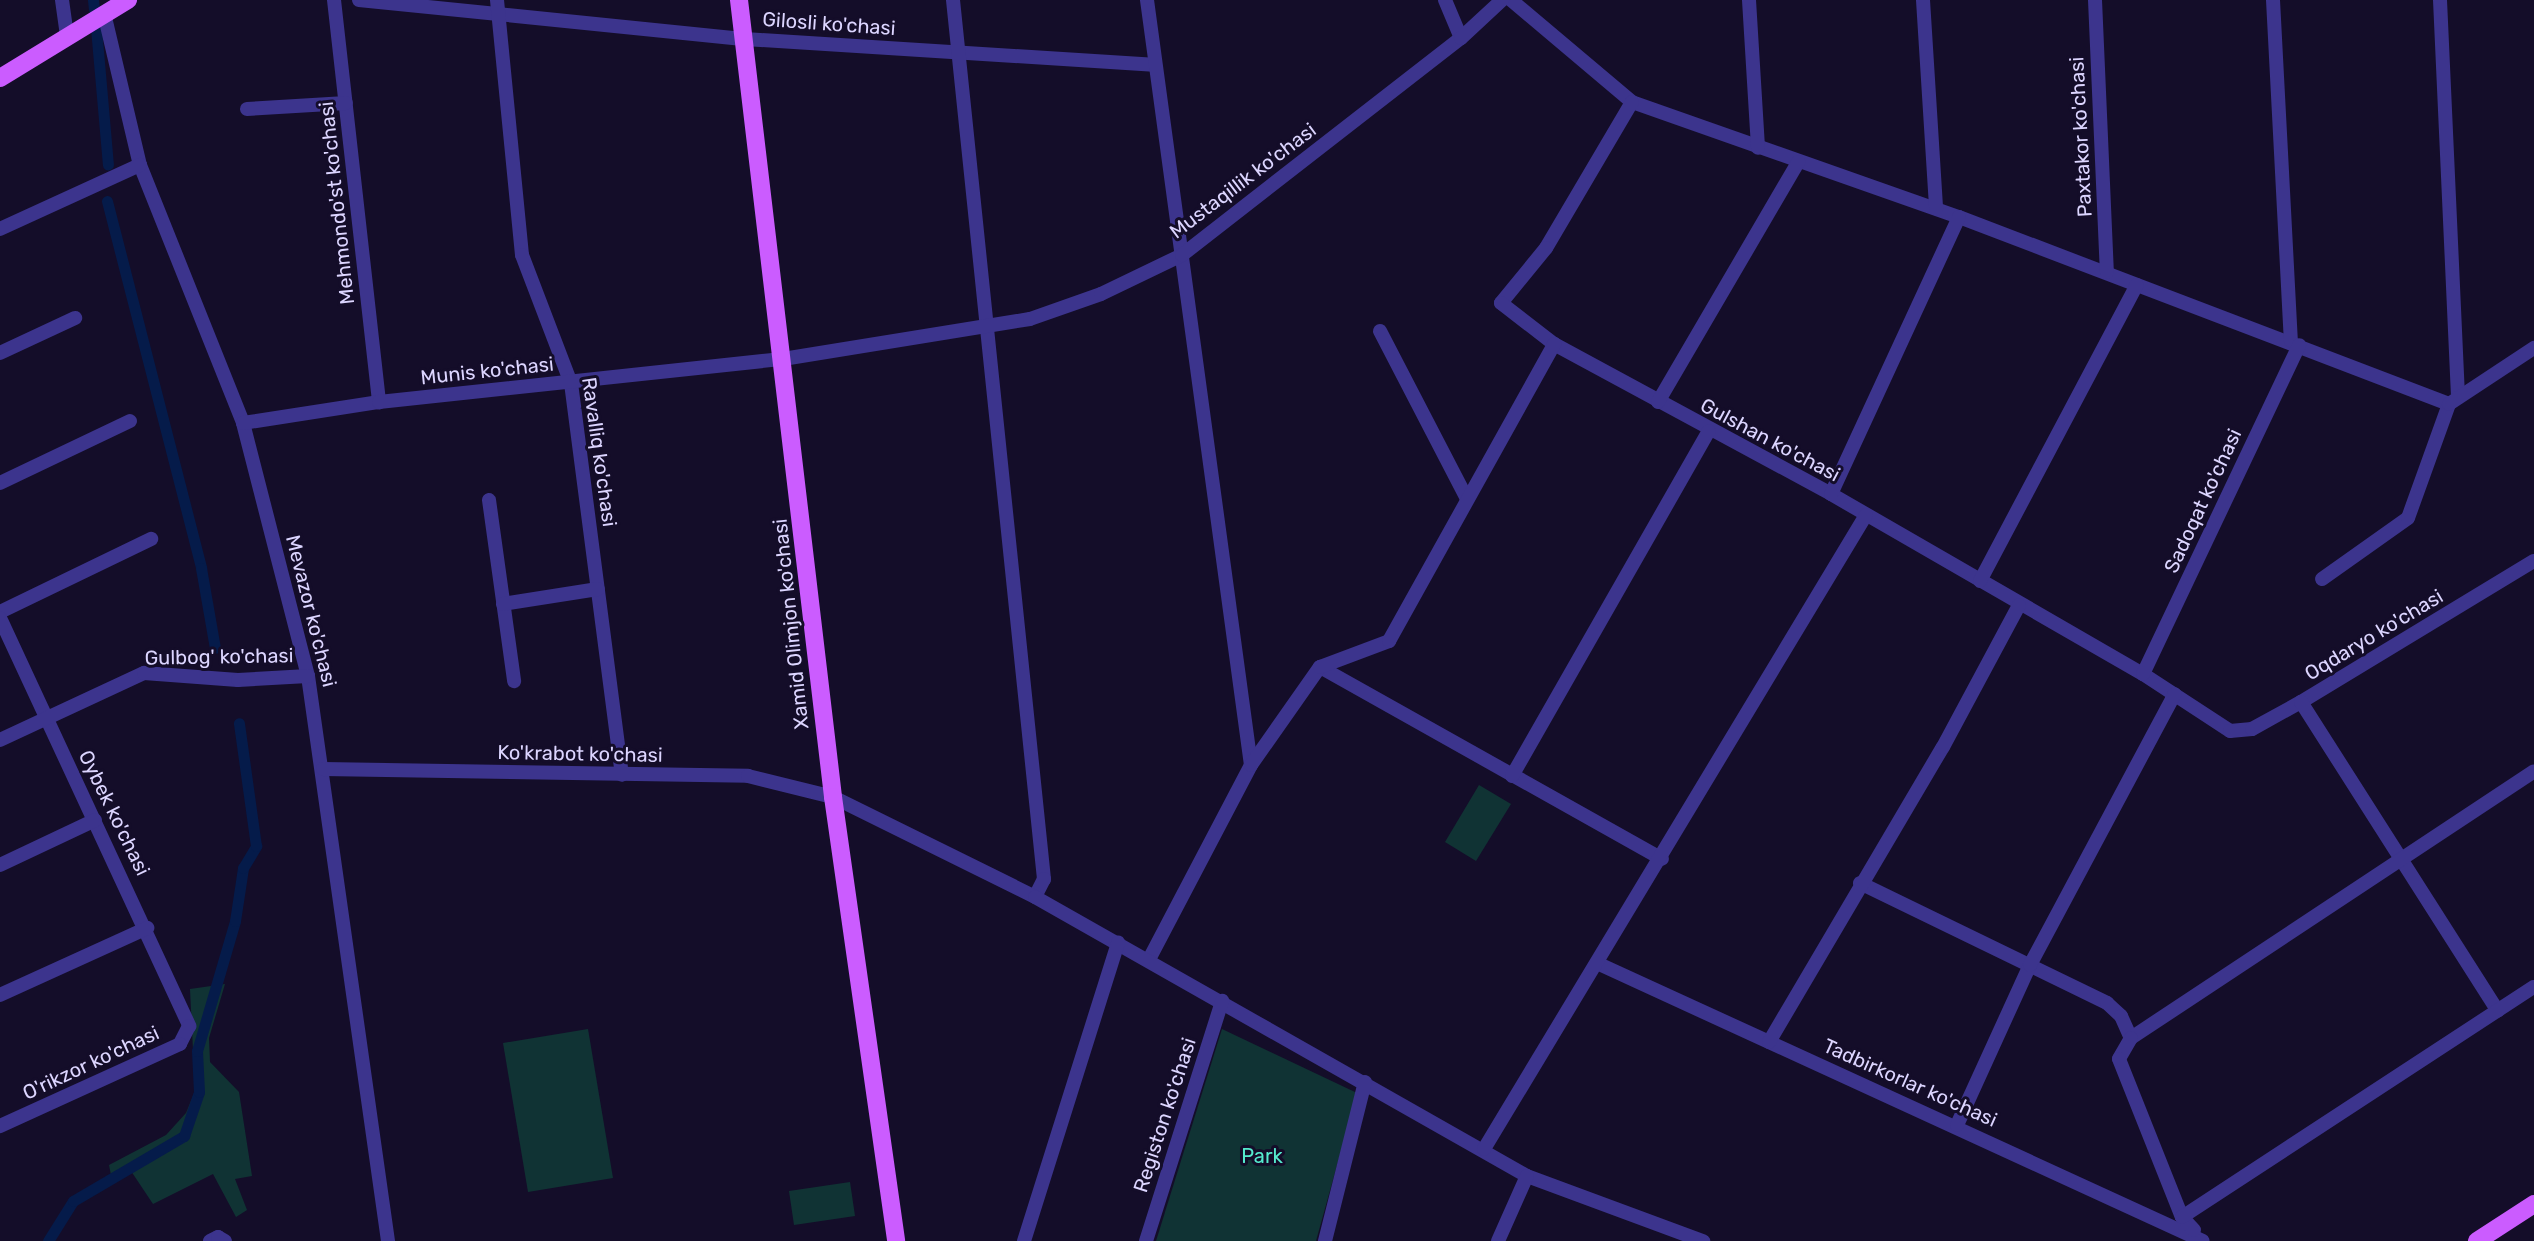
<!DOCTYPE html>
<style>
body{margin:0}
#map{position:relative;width:2534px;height:1241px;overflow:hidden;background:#140d29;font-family:Rubik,sans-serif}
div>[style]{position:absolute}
.green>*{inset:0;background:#103334}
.canal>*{height:11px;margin:-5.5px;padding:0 5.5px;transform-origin:5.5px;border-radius:5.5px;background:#051b4a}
.minor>*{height:14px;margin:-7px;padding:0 7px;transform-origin:7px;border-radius:7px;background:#3c348d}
.major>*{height:18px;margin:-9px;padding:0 9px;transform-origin:9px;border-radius:9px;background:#cb5cff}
span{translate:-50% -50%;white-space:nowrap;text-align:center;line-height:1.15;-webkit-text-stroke:6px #140d29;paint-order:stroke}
.street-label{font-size:20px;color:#dcd5ff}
.park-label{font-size:20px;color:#55ebce}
</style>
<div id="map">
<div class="green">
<i style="clip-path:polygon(1479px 785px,1511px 804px,1476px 861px,1445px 842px)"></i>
<i style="clip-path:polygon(225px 984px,209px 1038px,210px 1062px,239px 1092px,252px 1176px,235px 1179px,247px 1210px,236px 1217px,213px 1174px,153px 1204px,131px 1171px,112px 1180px,109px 1165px,166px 1135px,186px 1113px,195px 1091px,190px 989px)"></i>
<i style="clip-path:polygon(588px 1029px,613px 1178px,528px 1192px,503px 1043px)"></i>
<i style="clip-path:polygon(1222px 1029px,1357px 1093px,1316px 1241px,1156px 1241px)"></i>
<i style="clip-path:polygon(850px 1182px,855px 1216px,794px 1225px,789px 1191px)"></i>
</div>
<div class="canal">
<i style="left:93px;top:0;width:9px;rotate:84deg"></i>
<i style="left:96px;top:28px;width:137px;rotate:85deg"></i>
<i style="left:107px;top:201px;width:379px;rotate:75.6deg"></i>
<i style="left:201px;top:568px;width:81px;rotate:80.1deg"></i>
<i style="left:48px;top:1241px;width:47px;rotate:-58deg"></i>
<i style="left:73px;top:1201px;width:129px;rotate:-30.4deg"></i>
<i style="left:184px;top:1136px;width:46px;rotate:-71.2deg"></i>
<i style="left:199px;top:1092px;width:41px;rotate:-92.8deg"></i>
<i style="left:197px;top:1051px;width:135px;rotate:-73.7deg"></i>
<i style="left:235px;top:921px;width:54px;rotate:-81.4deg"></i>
<i style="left:243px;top:868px;width:26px;rotate:-59deg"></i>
<i style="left:256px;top:846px;width:124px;rotate:-97.9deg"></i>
</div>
<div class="minor">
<i style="left:62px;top:0;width:35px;rotate:82deg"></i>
<i style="left:334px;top:0;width:405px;rotate:83.6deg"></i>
<i style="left:359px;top:0;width:388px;rotate:5.8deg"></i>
<i style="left:745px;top:39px;width:409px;rotate:3.6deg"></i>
<i style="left:497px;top:0;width:256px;rotate:84.4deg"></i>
<i style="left:522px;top:255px;width:137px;rotate:69.1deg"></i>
<i style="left:571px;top:383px;width:395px;rotate:82.6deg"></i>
<i style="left:953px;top:0;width:884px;rotate:84.09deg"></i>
<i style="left:1044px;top:879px;width:20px;rotate:117deg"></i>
<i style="left:1147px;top:0;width:772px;rotate:82.26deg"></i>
<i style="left:1251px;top:765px;width:219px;rotate:117.7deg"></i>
<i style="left:1445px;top:0;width:41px;rotate:67.2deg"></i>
<i style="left:1511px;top:0;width:158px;rotate:40.1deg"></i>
<i style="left:1632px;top:102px;width:347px;rotate:19.4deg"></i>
<i style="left:1959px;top:217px;width:524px;rotate:20.89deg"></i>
<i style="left:1749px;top:0;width:148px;rotate:86.5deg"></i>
<i style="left:1923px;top:0;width:209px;rotate:86.4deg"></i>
<i style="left:2095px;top:0;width:272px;rotate:87.5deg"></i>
<i style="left:2273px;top:0;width:341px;rotate:87deg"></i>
<i style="left:2440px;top:0;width:396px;rotate:87.4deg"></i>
<i style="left:104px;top:13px;width:156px;rotate:76.7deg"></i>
<i style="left:140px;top:165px;width:278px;rotate:68.2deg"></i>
<i style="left:243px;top:423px;width:261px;rotate:75.6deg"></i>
<i style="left:308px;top:676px;width:571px;rotate:81.94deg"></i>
<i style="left:1632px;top:102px;width:169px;rotate:120.5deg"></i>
<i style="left:1546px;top:248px;width:71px;rotate:129.3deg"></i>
<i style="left:1501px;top:303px;width:67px;rotate:37.7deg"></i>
<i style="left:1554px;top:344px;width:315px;rotate:28.4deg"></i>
<i style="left:1831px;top:494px;width:360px;rotate:30deg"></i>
<i style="left:2143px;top:674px;width:104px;rotate:33.2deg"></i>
<i style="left:2230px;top:731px;width:22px;rotate:-5deg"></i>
<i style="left:2252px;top:729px;width:56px;rotate:-28.9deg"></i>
<i style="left:2301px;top:702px;width:272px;rotate:-31.2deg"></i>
<i style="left:247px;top:109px;width:99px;rotate:-3.5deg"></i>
<i style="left:0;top:229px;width:154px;rotate:-24.6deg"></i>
<i style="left:1380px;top:331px;width:189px;rotate:62.6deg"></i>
<i style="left:0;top:353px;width:83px;rotate:-25deg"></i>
<i style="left:1658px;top:402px;width:278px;rotate:-59.7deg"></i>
<i style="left:243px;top:423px;width:138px;rotate:-8.8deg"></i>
<i style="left:379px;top:402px;width:406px;rotate:-6.1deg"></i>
<i style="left:783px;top:359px;width:250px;rotate:-9.2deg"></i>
<i style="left:1030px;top:319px;width:75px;rotate:-19.4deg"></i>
<i style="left:1101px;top:294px;width:90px;rotate:-25.7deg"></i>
<i style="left:1182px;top:255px;width:353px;rotate:-37.9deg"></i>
<i style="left:1461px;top:38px;width:56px;rotate:-42.8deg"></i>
<i style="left:0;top:483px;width:144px;rotate:-25.5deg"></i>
<i style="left:1831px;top:494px;width:305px;rotate:-65.2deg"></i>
<i style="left:489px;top:500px;width:183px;rotate:82.1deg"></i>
<i style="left:2322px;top:579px;width:105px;rotate:-35.3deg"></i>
<i style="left:2408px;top:518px;width:121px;rotate:-70.2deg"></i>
<i style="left:2449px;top:404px;width:102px;rotate:-33.4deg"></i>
<i style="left:1980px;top:581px;width:335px;rotate:-62.1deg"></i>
<i style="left:503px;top:604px;width:96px;rotate:-9deg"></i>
<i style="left:0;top:612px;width:168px;rotate:-25.8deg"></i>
<i style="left:0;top:618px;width:450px;rotate:65.1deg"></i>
<i style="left:189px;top:1026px;width:20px;rotate:117deg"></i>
<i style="left:180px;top:1044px;width:198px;rotate:155.5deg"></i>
<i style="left:1320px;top:667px;width:392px;rotate:29.3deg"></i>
<i style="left:2143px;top:674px;width:364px;rotate:-64.6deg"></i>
<i style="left:2301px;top:702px;width:366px;rotate:57.5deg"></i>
<i style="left:0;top:740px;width:159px;rotate:-25deg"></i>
<i style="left:144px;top:673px;width:94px;rotate:4.3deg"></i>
<i style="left:238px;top:680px;width:70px;rotate:-3.3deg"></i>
<i style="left:1251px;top:765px;width:120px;rotate:-54.9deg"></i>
<i style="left:1320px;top:667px;width:74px;rotate:-20.6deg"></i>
<i style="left:1389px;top:641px;width:340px;rotate:-60.9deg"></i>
<i style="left:323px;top:769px;width:425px;rotate:0.9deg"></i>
<i style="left:748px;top:776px;width:88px;rotate:13.9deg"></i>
<i style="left:833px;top:797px;width:225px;rotate:26.3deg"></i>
<i style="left:1035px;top:897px;width:566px;rotate:29.56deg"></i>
<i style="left:1527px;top:1176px;width:188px;rotate:20.3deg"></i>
<i style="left:1512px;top:776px;width:397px;rotate:-60.3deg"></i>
<i style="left:0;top:865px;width:105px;rotate:-25.3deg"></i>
<i style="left:1860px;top:883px;width:275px;rotate:25.9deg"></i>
<i style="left:2107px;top:1003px;width:19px;rotate:43deg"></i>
<i style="left:2121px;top:1016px;width:24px;rotate:66deg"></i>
<i style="left:2131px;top:1038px;width:483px;rotate:-33.5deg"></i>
<i style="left:1599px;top:964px;width:664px;rotate:24.64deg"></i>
<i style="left:0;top:995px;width:162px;rotate:-24.5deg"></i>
<i style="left:2131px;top:1038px;width:24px;rotate:120deg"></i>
<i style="left:2119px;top:1059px;width:170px;rotate:68.3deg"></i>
<i style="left:1769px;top:1042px;width:342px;rotate:-59.5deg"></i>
<i style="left:1943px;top:747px;width:161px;rotate:-61.8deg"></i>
<i style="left:1957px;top:1125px;width:176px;rotate:-65.5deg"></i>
<i style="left:2030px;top:965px;width:307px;rotate:-61.9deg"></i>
<i style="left:1484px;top:1149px;width:740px;rotate:-58.93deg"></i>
<i style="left:2194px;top:1230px;width:18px;rotate:-133deg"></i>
<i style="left:2182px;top:1217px;width:420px;rotate:-33.2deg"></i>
<i style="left:210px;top:1241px;width:9px;rotate:-27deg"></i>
<i style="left:218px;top:1237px;width:8px;rotate:30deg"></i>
<i style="left:1024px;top:1241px;width:313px;rotate:-72.5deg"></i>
<i style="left:1146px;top:1241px;width:252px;rotate:-72.4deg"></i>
<i style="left:1325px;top:1241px;width:164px;rotate:-75.9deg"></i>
<i style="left:1498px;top:1241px;width:71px;rotate:-66deg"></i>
</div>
<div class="major">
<i style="left:739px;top:0;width:803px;rotate:83.27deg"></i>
<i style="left:833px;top:797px;width:448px;rotate:81.9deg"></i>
<i style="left:0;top:78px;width:150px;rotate:-31.4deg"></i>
<i style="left:2477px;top:1241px;width:68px;rotate:-33deg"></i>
</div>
<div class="street-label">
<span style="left:829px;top:24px;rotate:4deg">Gilosli ko'chasi</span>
<span style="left:2081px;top:137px;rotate:-93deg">Paxtakor ko'chasi</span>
<span style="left:1243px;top:181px;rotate:-37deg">Mustaqillik ko'chasi</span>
<span style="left:337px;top:203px;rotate:-96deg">Mehmondo'st ko'chasi</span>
<span style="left:487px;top:371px;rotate:-6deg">Munis ko'chasi</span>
<span style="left:1770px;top:440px;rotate:28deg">Gulshan ko'chasi</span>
<span style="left:599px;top:452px;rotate:82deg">Ravalliq ko'chasi</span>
<span style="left:2203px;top:501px;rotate:-65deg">Sadoqat ko'chasi</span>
<span style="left:311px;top:611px;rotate:76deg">Mevazor ko'chasi</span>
<span style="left:791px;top:624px;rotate:-96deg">Xamid Olimjon ko'chasi</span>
<span style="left:2374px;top:635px;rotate:-31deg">Oqdaryo ko'chasi</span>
<span style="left:219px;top:657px;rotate:-1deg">Gulbog' ko'chasi</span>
<span style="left:580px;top:754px;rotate:1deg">Ko'krabot ko'chasi</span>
<span style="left:114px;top:813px;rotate:64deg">Oybek ko'chasi</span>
<span style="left:91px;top:1063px;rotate:-25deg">O'rikzor ko'chasi</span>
<span style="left:1910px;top:1083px;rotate:24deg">Tadbirkorlar ko'chasi</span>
<span style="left:1165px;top:1115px;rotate:-72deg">Registon ko'chasi</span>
</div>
<div class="park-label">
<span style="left:1262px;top:1156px">Park</span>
</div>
</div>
